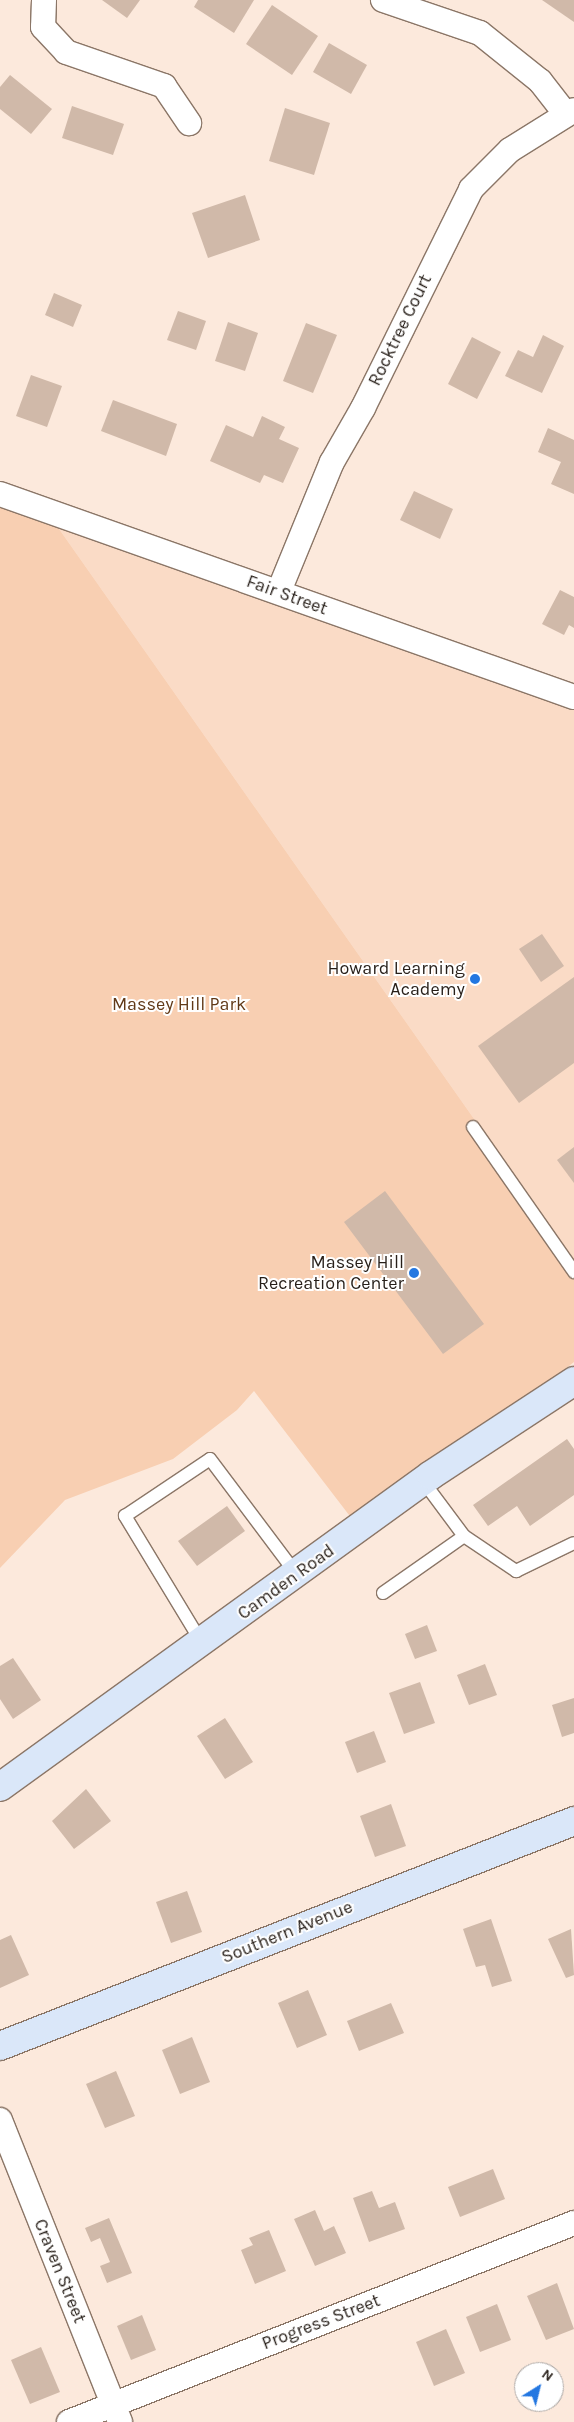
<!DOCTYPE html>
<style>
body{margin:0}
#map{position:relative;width:574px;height:2422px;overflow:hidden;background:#fce9dc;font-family:Karla,sans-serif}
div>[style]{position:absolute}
.built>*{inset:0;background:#fadbc6}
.green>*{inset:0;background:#f8cfb2}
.building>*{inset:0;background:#d0b9a9}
.roads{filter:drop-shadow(1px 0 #8b7667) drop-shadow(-1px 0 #8b7667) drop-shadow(0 1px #8b7667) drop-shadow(0 -1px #8b7667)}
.lane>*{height:12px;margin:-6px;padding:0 6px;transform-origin:6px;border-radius:6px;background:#fff}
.street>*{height:24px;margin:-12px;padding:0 12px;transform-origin:12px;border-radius:12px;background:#fff}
.secondary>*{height:28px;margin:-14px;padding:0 14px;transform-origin:14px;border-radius:14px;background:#dae7f9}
.dots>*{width:14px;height:14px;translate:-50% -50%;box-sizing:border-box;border:2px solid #fff;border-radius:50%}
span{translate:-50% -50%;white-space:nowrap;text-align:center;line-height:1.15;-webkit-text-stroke:4px #fff;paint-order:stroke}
.street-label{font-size:18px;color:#271f19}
.poi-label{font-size:18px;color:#271f19}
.right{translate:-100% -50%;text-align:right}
.park-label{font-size:18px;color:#613917}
.north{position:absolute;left:514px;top:2362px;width:50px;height:50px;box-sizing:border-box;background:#fff;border:1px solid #a9a5a3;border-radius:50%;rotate:36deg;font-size:14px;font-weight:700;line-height:20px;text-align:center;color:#271f19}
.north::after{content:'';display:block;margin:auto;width:18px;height:22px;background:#2377e1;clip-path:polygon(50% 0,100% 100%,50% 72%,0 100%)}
</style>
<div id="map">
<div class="built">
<i style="clip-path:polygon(45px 509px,574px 697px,574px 1261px)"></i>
</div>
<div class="green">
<i style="clip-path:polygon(0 494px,45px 509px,574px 1261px,574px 1362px,359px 1528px,254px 1391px,237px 1410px,173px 1459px,65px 1500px,0 1568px)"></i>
</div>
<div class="building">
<i style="clip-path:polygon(102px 0,140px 0,127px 18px)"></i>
<i style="clip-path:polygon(198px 0,254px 0,234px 33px,194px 7px)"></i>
<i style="clip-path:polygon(542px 0,574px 0,574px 22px)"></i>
<i style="clip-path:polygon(272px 5px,318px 36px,292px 75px,246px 44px)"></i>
<i style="clip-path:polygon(329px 43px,367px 65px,351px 94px,313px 72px)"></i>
<i style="clip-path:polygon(10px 75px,52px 109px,31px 134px,0 109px,0 87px)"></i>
<i style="clip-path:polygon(72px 106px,124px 124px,113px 155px,62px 138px)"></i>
<i style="clip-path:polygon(285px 108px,330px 123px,314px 175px,269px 161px)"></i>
<i style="clip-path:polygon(245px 195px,260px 240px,208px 258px,192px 213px)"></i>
<i style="clip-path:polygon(54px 293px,82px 305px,73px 327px,45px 315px)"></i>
<i style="clip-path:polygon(178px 311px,206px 321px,196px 350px,167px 340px)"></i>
<i style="clip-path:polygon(228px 322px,258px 333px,245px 371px,215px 361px)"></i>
<i style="clip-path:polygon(306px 323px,337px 335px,313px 393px,283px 381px)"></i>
<i style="clip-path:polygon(543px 335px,564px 346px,542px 393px,505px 376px,518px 350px,533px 357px)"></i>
<i style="clip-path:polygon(472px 337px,501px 352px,477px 399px,448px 384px)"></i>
<i style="clip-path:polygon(31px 375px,62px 386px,47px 427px,16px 416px)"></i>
<i style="clip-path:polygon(113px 400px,177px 424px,166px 456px,101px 431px)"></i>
<i style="clip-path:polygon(262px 416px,285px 427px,279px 439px,299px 448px,283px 483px,264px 475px,260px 483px,210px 461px,226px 425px,253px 437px)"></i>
<i style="clip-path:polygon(548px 428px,574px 440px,574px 494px,551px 484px,561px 462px,538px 452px)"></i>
<i style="clip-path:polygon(414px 491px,453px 509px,440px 539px,400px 520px)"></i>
<i style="clip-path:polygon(560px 590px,574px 597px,574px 628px,569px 625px,564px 635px,542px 624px)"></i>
<i style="clip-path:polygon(542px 934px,564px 966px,541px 982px,519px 949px)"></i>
<i style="clip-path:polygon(574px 977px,574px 1063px,519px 1103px,478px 1046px)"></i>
<i style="clip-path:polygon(574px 1147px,574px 1183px,557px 1160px)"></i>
<i style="clip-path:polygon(385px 1191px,484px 1324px,443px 1354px,344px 1222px)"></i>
<i style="clip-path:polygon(567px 1439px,574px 1449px,574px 1495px,530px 1526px,517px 1506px,488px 1526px,473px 1505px)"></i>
<i style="clip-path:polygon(227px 1506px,245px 1531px,197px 1566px,178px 1541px)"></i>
<i style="clip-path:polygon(427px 1625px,437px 1651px,415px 1659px,405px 1634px)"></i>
<i style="clip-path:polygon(13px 1658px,41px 1700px,13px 1719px,0 1699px,0 1666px)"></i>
<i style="clip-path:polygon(485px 1664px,497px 1695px,469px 1705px,457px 1675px)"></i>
<i style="clip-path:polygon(420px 1682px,435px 1723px,404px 1734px,389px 1693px)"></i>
<i style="clip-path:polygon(574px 1698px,574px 1733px,562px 1737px,552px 1705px)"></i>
<i style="clip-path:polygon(225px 1718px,253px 1762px,225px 1779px,197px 1736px)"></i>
<i style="clip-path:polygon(374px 1731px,386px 1762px,357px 1773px,345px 1742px)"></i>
<i style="clip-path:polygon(86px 1789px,111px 1821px,74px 1849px,52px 1821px)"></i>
<i style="clip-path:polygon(391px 1804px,406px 1846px,375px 1857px,360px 1816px)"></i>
<i style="clip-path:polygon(187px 1891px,202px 1932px,171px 1943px,156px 1902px)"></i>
<i style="clip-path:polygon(491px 1919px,512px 1981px,492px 1987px,485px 1965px,476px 1967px,463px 1929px)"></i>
<i style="clip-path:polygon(571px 1929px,574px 1975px,566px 1978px,548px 1939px)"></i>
<i style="clip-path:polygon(11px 1935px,29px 1975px,0 1988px,0 1940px)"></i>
<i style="clip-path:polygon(308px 1990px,327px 2035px,297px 2048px,278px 2003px)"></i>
<i style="clip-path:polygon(391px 2003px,404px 2033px,359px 2051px,347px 2021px)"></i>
<i style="clip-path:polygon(192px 2037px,210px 2082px,180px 2094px,162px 2050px)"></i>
<i style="clip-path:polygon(116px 2071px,135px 2116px,105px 2128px,86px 2084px)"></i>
<i style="clip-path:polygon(493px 2169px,505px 2199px,460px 2217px,448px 2187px)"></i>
<i style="clip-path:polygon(372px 2191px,379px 2208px,395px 2202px,405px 2229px,369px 2242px,353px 2198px)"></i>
<i style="clip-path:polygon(315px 2210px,324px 2231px,334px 2226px,346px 2253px,315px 2266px,294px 2219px)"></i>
<i style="clip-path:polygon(109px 2218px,132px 2273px,107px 2283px,100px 2266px,110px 2262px,100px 2238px,91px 2242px,85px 2228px)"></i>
<i style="clip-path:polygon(269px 2230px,286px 2271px,255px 2284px,241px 2250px,253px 2245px,249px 2238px)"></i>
<i style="clip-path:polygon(557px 2283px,574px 2329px,546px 2340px,527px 2296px)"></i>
<i style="clip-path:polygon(497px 2304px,511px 2340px,480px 2352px,466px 2317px)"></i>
<i style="clip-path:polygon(142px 2315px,156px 2350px,131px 2360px,117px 2326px)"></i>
<i style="clip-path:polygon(446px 2329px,465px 2373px,434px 2386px,416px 2342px)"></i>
<i style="clip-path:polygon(41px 2347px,60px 2392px,30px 2404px,11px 2360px)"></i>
</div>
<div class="roads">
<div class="lane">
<i style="left:473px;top:1127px;width:177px;rotate:55.1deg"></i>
<i style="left:423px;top:1481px;width:69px;rotate:53.3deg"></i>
<i style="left:383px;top:1593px;width:99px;rotate:-35.1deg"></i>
<i style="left:464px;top:1536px;width:63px;rotate:33.9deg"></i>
<i style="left:516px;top:1571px;width:64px;rotate:-25.8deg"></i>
<i style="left:202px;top:1643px;width:149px;rotate:-121.2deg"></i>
<i style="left:125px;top:1516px;width:102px;rotate:-33.8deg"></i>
<i style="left:210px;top:1459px;width:145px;rotate:53.1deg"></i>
</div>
<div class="street">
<i style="left:44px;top:0;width:27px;rotate:92deg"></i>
<i style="left:43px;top:27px;width:34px;rotate:47deg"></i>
<i style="left:66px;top:52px;width:104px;rotate:19.1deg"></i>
<i style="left:164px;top:86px;width:45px;rotate:56deg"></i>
<i style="left:383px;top:0;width:102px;rotate:18.8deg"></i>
<i style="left:480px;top:33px;width:77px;rotate:38.7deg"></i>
<i style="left:540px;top:81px;width:41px;rotate:52deg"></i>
<i style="left:0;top:494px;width:609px;rotate:19.48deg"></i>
<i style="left:279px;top:591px;width:139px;rotate:-67.7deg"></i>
<i style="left:332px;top:462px;width:62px;rotate:-60.1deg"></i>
<i style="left:363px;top:408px;width:244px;rotate:-63.7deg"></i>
<i style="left:471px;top:189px;width:55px;rotate:-45deg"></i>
<i style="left:510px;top:150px;width:75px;rotate:-32deg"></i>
<i style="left:0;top:2120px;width:325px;rotate:68.3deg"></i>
<i style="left:69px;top:2422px;width:543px;rotate:-21.51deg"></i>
</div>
<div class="secondary">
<i style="left:0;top:1787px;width:532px;rotate:-35.9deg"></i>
<i style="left:431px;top:1475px;width:171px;rotate:-33.3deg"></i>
<i style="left:0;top:2046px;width:617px;rotate:-21.4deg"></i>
</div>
</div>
<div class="dots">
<i style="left:475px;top:979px;background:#2377e1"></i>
<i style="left:414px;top:1273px;background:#2377e1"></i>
</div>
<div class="street-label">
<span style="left:400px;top:330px;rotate:-64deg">Rocktree Court</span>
<span style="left:287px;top:595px;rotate:20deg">Fair Street</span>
<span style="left:286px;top:1582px;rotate:-36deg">Camden Road</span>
<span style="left:287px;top:1932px;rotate:-22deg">Southern Avenue</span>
<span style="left:60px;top:2271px;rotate:68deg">Craven Street</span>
<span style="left:321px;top:2322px;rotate:-21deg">Progress Street</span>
</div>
<div class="poi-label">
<span class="right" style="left:465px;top:979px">Howard Learning<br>Academy</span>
<span class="right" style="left:404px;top:1273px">Massey Hill<br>Recreation Center</span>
</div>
<div class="park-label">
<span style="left:179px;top:1004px">Massey Hill Park</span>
</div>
<div class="north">N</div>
</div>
